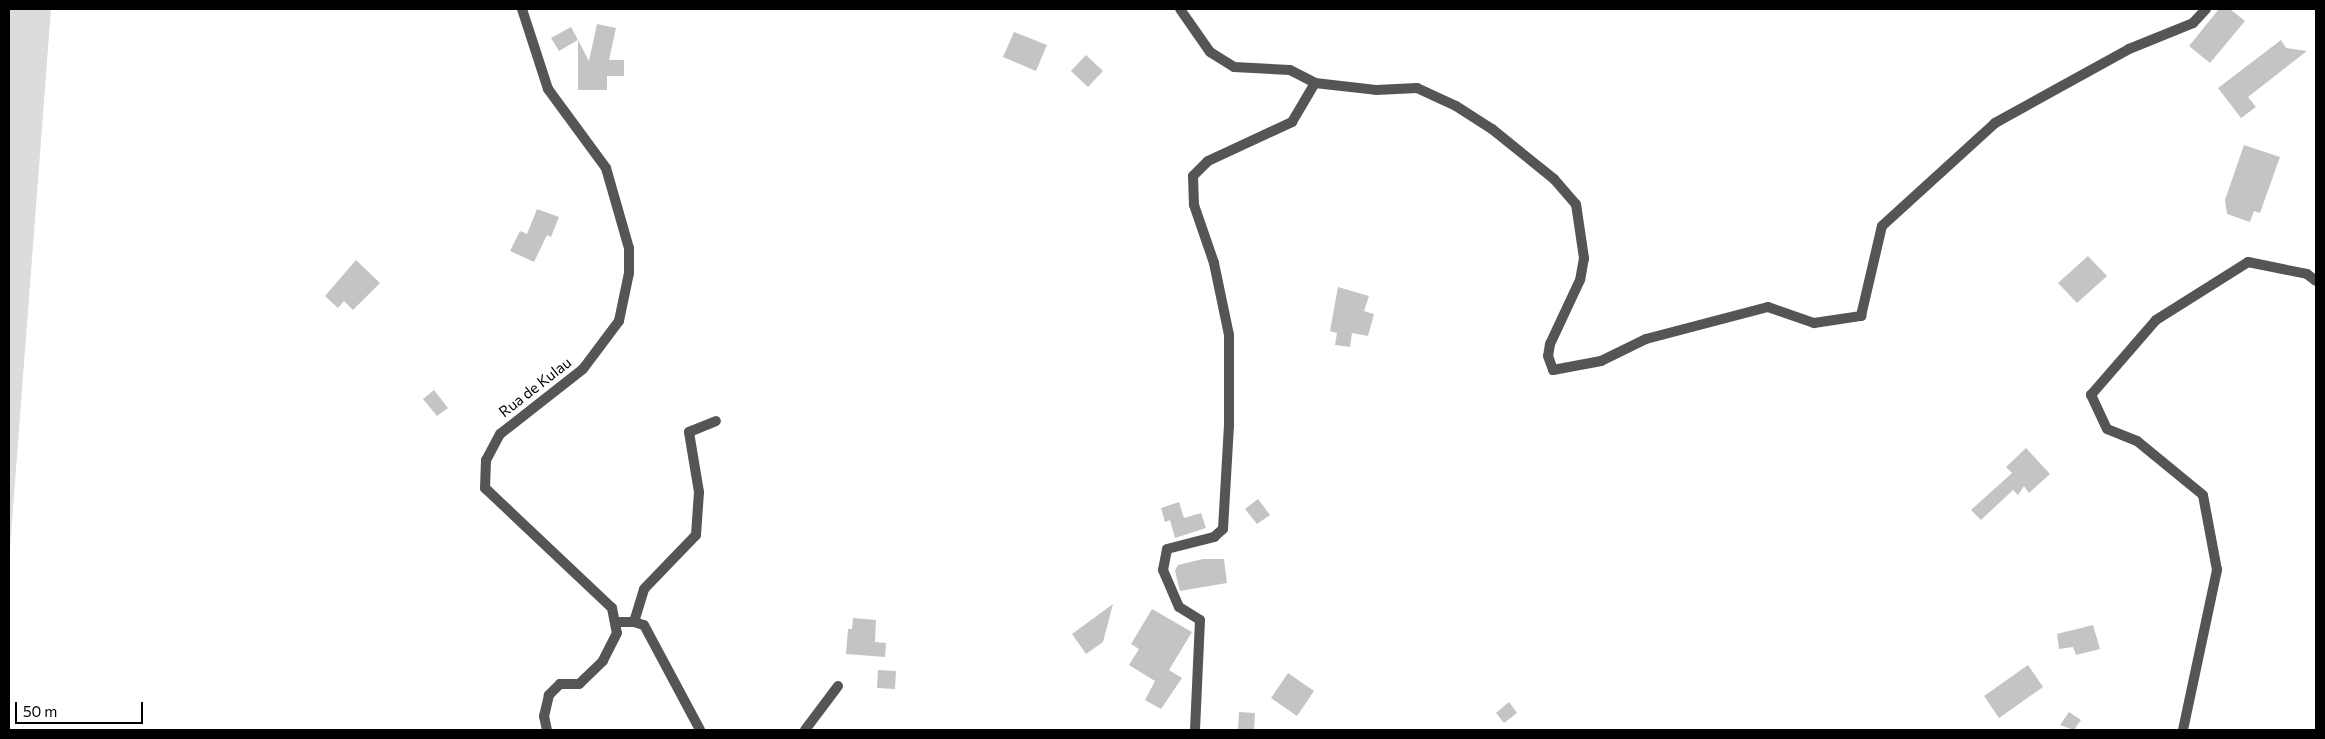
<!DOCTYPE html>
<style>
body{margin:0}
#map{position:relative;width:2325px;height:739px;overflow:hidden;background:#fff;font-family:Commissioner,sans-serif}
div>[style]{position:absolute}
.green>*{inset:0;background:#dcdcdc}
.building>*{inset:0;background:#c4c4c4}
.lane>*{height:10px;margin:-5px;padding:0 5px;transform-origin:5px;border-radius:5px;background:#555}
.street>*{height:10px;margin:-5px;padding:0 5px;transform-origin:5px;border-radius:5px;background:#555}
span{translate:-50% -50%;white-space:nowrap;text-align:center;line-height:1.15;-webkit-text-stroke:4.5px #fff;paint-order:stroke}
.street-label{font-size:15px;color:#000}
.frame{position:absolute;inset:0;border:10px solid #000;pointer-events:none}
.scale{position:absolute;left:15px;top:702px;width:128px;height:22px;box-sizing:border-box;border:2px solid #000;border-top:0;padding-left:6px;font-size:15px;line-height:18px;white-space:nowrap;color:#000;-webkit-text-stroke:4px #fff;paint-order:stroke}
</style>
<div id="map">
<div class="green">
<i style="clip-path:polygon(9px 9px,51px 9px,9px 561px)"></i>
</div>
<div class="building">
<i style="clip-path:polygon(2219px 9px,2230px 9px,2245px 21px,2210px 63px,2189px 46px)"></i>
<i style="clip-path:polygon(597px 24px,616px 28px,609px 60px,624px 60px,624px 76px,607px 76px,607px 90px,578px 90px,578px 40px,589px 61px)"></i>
<i style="clip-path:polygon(571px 27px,578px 40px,559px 51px,551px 38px)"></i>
<i style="clip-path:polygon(1014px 32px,1047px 45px,1036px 71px,1003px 57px)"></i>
<i style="clip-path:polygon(2281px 40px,2286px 48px,2307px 51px,2248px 97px,2256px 107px,2241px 118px,2218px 88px)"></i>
<i style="clip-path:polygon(1086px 55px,1103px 71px,1088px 87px,1071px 71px)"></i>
<i style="clip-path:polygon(2244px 145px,2280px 157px,2260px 213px,2254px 211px,2250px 222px,2227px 214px,2225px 200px)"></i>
<i style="clip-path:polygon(537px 209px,559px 217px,551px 237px,547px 235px,534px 262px,510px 251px,520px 231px,527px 234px)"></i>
<i style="clip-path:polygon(2088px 256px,2107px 276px,2077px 303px,2058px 283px)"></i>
<i style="clip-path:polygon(356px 260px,380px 283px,353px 310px,344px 301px,338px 308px,325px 296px)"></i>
<i style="clip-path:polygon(1338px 287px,1369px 296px,1364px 311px,1374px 314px,1368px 336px,1352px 333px,1350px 347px,1335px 345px,1337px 333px,1330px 331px)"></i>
<i style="clip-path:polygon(434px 390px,448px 408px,437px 416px,423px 399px)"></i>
<i style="clip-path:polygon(2026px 448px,2050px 474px,2029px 493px,2024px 486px,2018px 495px,2013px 490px,1981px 520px,1971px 510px,2012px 473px,2006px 467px)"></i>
<i style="clip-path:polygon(1258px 499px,1270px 515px,1257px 524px,1245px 509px)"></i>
<i style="clip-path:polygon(1179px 502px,1184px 518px,1201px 513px,1206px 528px,1175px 538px,1170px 520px,1165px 522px,1161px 508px)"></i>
<i style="clip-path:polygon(1203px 559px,1224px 559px,1227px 583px,1180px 591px,1175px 571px,1178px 565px)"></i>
<i style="clip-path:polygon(1113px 604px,1103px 642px,1086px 654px,1072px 634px)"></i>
<i style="clip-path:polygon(1152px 609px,1192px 632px,1169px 670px,1182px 678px,1161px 709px,1145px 700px,1155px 681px,1129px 665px,1139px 649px,1131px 644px)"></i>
<i style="clip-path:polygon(853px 618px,876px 620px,875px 642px,886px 643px,885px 657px,846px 654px,848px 629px,852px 629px)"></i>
<i style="clip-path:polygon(2093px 625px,2100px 649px,2076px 655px,2073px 647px,2059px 649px,2057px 634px)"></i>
<i style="clip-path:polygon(2028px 665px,2043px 687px,1999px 718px,1984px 696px)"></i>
<i style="clip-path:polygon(878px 670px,896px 671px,895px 689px,877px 688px)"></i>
<i style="clip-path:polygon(1288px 673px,1314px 691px,1297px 716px,1271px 698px)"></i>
<i style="clip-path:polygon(1509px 702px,1517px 713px,1504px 723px,1496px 713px)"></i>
<i style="clip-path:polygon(1239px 712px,1255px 713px,1254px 730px,1238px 730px)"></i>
<i style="clip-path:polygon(2069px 712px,2081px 720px,2074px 730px,2060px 725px)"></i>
</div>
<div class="lane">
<i style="left:522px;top:9px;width:84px;rotate:72deg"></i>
<i style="left:548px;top:89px;width:98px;rotate:53.7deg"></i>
<i style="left:606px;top:168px;width:83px;rotate:74deg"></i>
<i style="left:629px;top:248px;width:25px;rotate:90deg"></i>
<i style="left:629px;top:273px;width:49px;rotate:101.8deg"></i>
<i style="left:619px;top:321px;width:60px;rotate:126.9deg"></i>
<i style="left:583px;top:369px;width:105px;rotate:141.9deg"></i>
<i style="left:500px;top:434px;width:30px;rotate:118deg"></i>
<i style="left:486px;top:460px;width:28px;rotate:92deg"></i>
<i style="left:485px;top:488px;width:175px;rotate:43.4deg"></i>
<i style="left:612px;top:608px;width:25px;rotate:79deg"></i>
<i style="left:617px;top:633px;width:31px;rotate:117deg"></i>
<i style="left:603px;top:661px;width:33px;rotate:136deg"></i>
<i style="left:579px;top:684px;width:19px;rotate:180deg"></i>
<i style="left:560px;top:684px;width:16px;rotate:135deg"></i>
<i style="left:549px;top:695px;width:22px;rotate:103deg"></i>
<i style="left:544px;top:716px;width:14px;rotate:78deg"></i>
</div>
<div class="street">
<i style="left:1180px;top:9px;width:52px;rotate:55.1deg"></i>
<i style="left:1210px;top:52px;width:28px;rotate:32deg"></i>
<i style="left:1234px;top:67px;width:56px;rotate:3.1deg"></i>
<i style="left:1290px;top:70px;width:28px;rotate:27deg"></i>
<i style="left:1315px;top:83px;width:61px;rotate:6.5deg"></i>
<i style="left:1376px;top:90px;width:41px;rotate:-2.8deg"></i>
<i style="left:1417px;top:88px;width:43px;rotate:24.8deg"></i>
<i style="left:1456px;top:106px;width:43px;rotate:32.6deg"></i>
<i style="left:1492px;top:129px;width:80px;rotate:38.9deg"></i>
<i style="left:1554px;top:179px;width:33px;rotate:49deg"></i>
<i style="left:1576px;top:204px;width:55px;rotate:81.6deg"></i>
<i style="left:1584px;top:258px;width:22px;rotate:100deg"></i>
<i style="left:1580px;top:280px;width:71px;rotate:115.1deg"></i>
<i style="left:1550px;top:344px;width:12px;rotate:99deg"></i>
<i style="left:1548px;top:356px;width:15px;rotate:70deg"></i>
<i style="left:1553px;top:370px;width:49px;rotate:-10.6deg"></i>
<i style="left:1601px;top:361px;width:50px;rotate:-26.1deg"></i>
<i style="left:1646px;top:339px;width:126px;rotate:-14.7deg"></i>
<i style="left:1768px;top:307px;width:49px;rotate:19.2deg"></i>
<i style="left:1814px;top:323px;width:48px;rotate:-8.5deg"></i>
<i style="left:1861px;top:316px;width:92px;rotate:-76.9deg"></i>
<i style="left:1882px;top:226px;width:153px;rotate:-42.3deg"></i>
<i style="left:1995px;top:123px;width:153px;rotate:-28.9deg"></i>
<i style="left:2129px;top:49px;width:69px;rotate:-22.1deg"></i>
<i style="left:2193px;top:23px;width:19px;rotate:-47deg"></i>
<i style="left:615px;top:622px;width:19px"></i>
<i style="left:634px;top:622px;width:34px;rotate:-73deg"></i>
<i style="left:644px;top:589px;width:75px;rotate:-46.1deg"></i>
<i style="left:696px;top:535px;width:43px;rotate:-86deg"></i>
<i style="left:699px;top:492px;width:61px;rotate:-99.5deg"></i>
<i style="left:689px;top:432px;width:29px;rotate:-22deg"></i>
<i style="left:634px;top:622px;width:10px;rotate:17deg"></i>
<i style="left:644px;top:625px;width:119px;rotate:61.9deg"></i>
<i style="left:805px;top:730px;width:55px;rotate:-53.1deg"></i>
<i style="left:1195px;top:730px;width:110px;rotate:-87.4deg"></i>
<i style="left:1200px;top:620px;width:25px;rotate:-148deg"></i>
<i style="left:1179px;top:607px;width:40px;rotate:-113.4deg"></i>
<i style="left:1163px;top:570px;width:21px;rotate:-79deg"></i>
<i style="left:1167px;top:549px;width:49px;rotate:-14.3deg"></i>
<i style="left:1214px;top:537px;width:12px;rotate:-42deg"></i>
<i style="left:1223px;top:529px;width:103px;rotate:-86.7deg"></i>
<i style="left:1229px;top:426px;width:91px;rotate:-90deg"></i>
<i style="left:1229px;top:335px;width:74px;rotate:-101.8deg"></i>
<i style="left:1214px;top:263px;width:61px;rotate:-109deg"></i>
<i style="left:1194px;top:205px;width:29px;rotate:-92deg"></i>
<i style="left:1193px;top:176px;width:21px;rotate:-45deg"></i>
<i style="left:1208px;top:161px;width:93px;rotate:-24.9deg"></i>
<i style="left:1292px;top:122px;width:45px;rotate:-59.5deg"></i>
<i style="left:2183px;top:730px;width:164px;rotate:-78deg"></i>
<i style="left:2217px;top:570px;width:76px;rotate:-100.6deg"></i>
<i style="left:2203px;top:495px;width:85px;rotate:-140.7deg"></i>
<i style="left:2137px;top:441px;width:32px;rotate:-158deg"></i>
<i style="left:2107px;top:429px;width:38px;rotate:-115deg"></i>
<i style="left:2091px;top:395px;width:99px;rotate:-49.1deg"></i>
<i style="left:2156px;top:320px;width:109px;rotate:-32.2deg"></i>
<i style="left:2248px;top:262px;width:60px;rotate:11.5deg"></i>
<i style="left:2307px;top:274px;width:11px;rotate:38deg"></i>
</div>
<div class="street-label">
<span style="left:535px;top:387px;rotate:-38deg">Rua de Kulau</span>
</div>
<div class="frame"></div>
<div class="scale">50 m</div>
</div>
